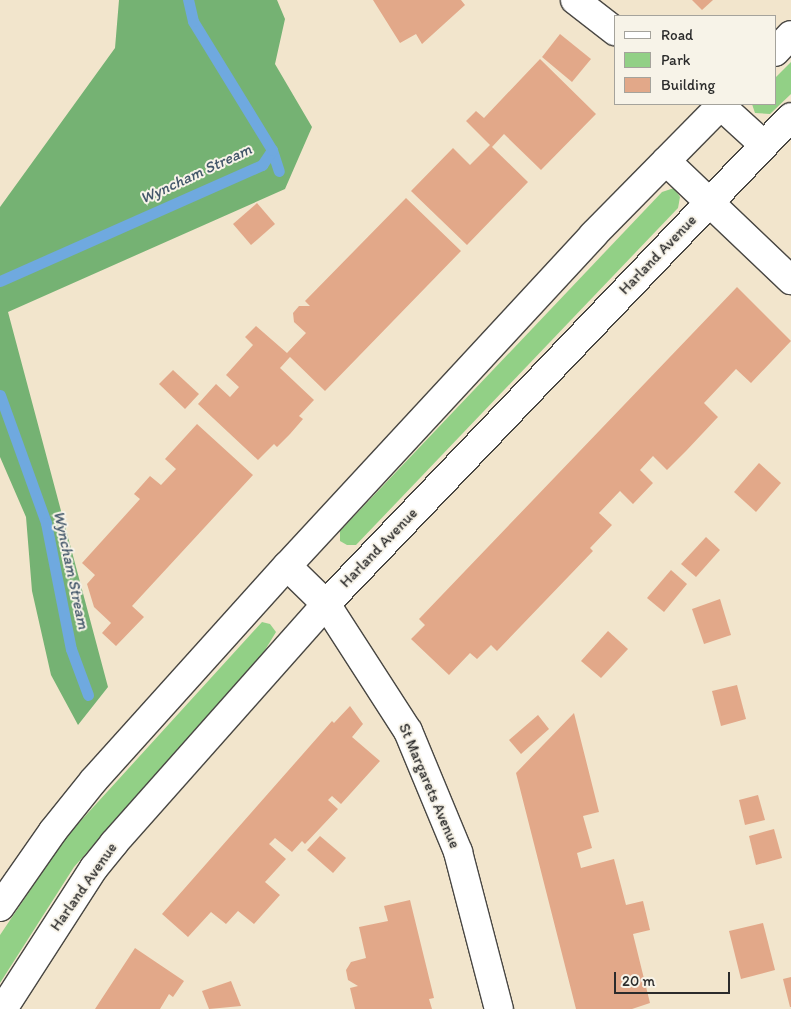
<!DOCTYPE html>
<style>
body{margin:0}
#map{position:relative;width:791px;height:1009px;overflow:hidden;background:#f2e5cc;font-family:Itim,sans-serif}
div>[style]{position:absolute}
.green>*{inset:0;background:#92d086}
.forest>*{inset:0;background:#75b273}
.stream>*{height:11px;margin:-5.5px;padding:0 5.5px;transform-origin:5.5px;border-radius:5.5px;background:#6fa9df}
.building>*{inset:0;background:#e2a889}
.roads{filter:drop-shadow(1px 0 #494743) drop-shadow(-1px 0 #494743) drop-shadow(0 1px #494743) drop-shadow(0 -1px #494743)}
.minor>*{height:28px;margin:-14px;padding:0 14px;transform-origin:14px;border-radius:14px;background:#fff}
span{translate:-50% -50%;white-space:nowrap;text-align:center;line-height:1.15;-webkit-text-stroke:4px #f7f3e8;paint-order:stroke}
.street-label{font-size:15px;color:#2b2b2b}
.water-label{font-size:16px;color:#43576a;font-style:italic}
.legend{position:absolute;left:614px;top:15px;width:162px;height:90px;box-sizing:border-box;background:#f7f3e8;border:1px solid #a5a39c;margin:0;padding:6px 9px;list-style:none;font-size:15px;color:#2b2b2b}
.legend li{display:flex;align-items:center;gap:10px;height:25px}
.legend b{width:25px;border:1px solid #a5a39c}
.scale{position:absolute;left:614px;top:972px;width:116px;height:22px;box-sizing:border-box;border:2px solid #2b2b2b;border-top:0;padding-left:6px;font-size:15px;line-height:18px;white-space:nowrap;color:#2b2b2b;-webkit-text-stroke:4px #f7f3e8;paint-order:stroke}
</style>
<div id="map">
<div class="green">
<i style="clip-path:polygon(791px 62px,791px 94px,770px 114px,755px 113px,752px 104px,775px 104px,775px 78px)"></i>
<i style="clip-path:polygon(674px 188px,680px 197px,678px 208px,356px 545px,347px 545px,340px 541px,340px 531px,662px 192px)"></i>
<i style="clip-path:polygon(262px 622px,270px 624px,276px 632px,262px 655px,74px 867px,0 983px,0 935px,66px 837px)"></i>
</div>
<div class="forest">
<i style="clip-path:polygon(119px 0,277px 0,285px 19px,275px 64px,312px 127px,285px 189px,8px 312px,108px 687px,78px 725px,51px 675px,32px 591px,26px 517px,0 457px,0 207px,115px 48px)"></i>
</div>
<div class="stream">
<i style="left:272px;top:150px;width:22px;rotate:72deg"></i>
<i style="left:0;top:281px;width:287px;rotate:-23.9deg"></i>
<i style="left:262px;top:165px;width:18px;rotate:-56deg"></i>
<i style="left:272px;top:150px;width:151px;rotate:-121.5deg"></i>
<i style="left:193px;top:21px;width:22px;rotate:-103deg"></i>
<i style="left:0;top:395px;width:136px;rotate:70.2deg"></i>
<i style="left:46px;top:523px;width:128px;rotate:78.8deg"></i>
<i style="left:71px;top:649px;width:49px;rotate:69.7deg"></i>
</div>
<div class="building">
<i style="clip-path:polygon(373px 0,461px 0,465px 5px,422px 44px,416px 34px,400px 43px)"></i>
<i style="clip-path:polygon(692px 0,713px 0,702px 10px)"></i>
<i style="clip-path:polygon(560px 34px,591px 59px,572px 82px,542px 57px)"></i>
<i style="clip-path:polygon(540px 59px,596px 114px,541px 170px,504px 134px,492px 147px,528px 182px,467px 245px,411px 191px,453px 148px,470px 165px,490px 145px,466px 121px,476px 111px,484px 118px)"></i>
<i style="clip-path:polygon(406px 198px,461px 251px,325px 391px,290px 357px,280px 368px,314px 400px,299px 416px,303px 419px,290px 434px,277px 447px,274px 444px,258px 460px,198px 404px,216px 384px,230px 397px,239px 387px,226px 375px,253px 345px,245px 337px,256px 326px,287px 353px,306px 333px,294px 322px,293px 313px,299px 306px,310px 306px,305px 301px)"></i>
<i style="clip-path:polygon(257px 203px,275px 224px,251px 245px,233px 224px)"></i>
<i style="clip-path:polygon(737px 287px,791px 341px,751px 383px,736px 369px,704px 403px,718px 417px,686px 451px,667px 470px,653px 456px,640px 470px,653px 483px,633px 504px,620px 491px,599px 513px,612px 525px,590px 548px,593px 551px,497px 651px,491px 645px,477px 659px,470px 653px,449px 675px,411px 639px,425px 625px,419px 619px)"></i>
<i style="clip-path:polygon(173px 370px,199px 394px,185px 409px,159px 384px)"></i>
<i style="clip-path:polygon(197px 424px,253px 475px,132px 606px,144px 617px,116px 646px,102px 633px,111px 623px,94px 607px,87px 584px,95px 575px,82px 563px,140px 499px,134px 494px,150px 476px,161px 485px,176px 469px,165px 459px)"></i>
<i style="clip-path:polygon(759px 463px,781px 483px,756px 512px,734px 492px)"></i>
<i style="clip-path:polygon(706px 537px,720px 550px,696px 577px,681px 564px)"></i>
<i style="clip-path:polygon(671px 570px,687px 584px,664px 612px,647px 598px)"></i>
<i style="clip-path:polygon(720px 599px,731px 635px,704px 644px,692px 609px)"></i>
<i style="clip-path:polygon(608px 631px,628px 649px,601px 678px,581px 661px)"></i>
<i style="clip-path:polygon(737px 685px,746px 719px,721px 726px,712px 691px)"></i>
<i style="clip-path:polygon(350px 706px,363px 724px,352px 737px,380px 761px,341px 804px,332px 796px,328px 800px,338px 809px,305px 844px,302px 841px,292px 852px,275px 838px,269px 844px,286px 859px,265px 882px,280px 895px,254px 924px,238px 911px,226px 924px,211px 912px,188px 937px,162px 914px,332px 721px,334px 723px)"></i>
<i style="clip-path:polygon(574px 713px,599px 812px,583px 816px,592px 848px,577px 853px,581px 868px,614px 859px,626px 905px,643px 901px,650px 930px,633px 934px,650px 1003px,632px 1009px,576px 1009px,516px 773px)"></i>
<i style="clip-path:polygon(538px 715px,549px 729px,521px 754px,509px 740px)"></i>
<i style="clip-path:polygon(758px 795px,765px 820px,745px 825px,739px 800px)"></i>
<i style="clip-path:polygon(774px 829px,782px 858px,756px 865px,749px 836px)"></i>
<i style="clip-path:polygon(320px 836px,346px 858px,333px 873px,307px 850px)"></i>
<i style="clip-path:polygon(410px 900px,434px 998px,429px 999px,432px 1009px,355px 1009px,350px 988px,358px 986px,348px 980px,346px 970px,351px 962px,366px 958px,359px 927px,388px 921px,384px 906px)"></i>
<i style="clip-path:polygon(763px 923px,775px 970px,741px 979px,729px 931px)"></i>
<i style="clip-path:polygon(135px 948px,184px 981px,173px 997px,169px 994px,160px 1009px,95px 1009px)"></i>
<i style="clip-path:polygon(791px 977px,791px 1007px,790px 1007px,783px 979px)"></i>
<i style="clip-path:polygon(231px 981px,241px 1006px,209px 1009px,202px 991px)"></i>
</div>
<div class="roads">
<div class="minor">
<i style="left:575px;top:0;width:51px;rotate:37.8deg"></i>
<i style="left:775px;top:52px;width:23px;rotate:-47deg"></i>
<i style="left:719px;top:104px;width:61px;rotate:42.3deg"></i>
<i style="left:666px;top:161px;width:173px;rotate:43.6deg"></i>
<i style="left:287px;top:566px;width:54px;rotate:44.3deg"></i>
<i style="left:326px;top:604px;width:151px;rotate:57.2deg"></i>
<i style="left:408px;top:731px;width:131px;rotate:67.5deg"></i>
<i style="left:458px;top:852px;width:162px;rotate:75.4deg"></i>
<i style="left:0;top:907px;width:93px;rotate:-55.1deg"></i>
<i style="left:53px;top:831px;width:65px;rotate:-51.2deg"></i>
<i style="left:94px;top:780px;width:288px;rotate:-48deg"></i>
<i style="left:287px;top:566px;width:451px;rotate:-47.2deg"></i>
<i style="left:593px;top:235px;width:184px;rotate:-45.4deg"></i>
<i style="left:3px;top:1009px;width:168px;rotate:-57.2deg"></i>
<i style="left:94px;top:868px;width:32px;rotate:-51deg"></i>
<i style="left:114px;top:843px;width:319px;rotate:-48.4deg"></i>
<i style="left:326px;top:604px;width:673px;rotate:-46.32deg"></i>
</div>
</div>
<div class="street-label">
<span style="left:658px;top:255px;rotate:-46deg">Harland Avenue</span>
<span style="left:379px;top:548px;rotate:-46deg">Harland Avenue</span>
<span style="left:429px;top:786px;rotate:67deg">St Margarets Avenue</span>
<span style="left:84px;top:887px;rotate:-55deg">Harland Avenue</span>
</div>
<div class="water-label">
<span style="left:196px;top:174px;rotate:-25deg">Wyncham Stream</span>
<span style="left:71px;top:570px;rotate:78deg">Wyncham Stream</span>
</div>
<ul class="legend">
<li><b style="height:6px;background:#fff"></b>Road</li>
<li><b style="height:14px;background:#92d086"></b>Park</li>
<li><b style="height:14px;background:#e2a889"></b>Building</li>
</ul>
<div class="scale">20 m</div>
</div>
